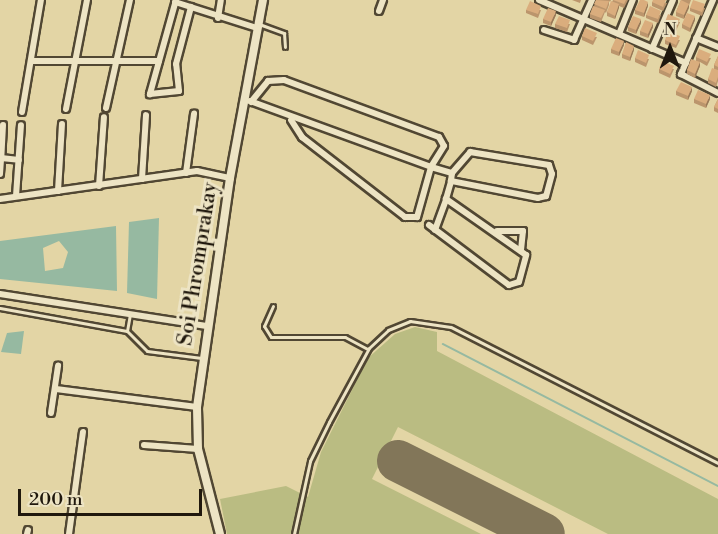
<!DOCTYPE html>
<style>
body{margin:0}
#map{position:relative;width:718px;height:534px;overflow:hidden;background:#e3d5a5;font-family:"Libre Bodoni",serif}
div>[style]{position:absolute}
.green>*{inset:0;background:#babc82}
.water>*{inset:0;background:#96b9a1}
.stream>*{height:1.5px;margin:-0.75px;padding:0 0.75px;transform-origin:0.75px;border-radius:0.75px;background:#96b9a1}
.runway>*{height:42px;margin:-21px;padding:0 21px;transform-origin:21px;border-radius:21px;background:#827659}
.roads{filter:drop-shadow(2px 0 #514733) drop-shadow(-2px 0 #514733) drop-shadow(0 2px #514733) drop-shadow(0 -2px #514733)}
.lane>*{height:3px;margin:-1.5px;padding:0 1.5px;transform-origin:1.5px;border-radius:1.5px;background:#ede4c4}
.street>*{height:6px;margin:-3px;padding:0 3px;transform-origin:3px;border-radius:3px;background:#ede4c4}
.secondary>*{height:8px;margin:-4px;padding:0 4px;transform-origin:4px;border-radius:4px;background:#ede4c4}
.wall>*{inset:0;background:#bb956c}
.shaded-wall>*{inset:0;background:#997958}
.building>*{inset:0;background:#daad7d}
span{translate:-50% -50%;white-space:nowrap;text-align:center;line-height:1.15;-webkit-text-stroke:6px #ede4c4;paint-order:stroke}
.street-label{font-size:21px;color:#20180d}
.north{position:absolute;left:640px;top:18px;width:60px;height:60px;-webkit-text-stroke:4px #ede4c4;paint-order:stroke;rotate:0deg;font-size:16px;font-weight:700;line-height:24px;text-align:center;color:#20180d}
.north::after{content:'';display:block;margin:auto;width:21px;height:27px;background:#20180d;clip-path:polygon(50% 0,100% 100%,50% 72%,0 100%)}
.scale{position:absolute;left:18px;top:489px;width:184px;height:27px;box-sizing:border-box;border:3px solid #20180d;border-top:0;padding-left:8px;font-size:18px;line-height:21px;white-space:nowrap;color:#20180d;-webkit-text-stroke:4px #ede4c4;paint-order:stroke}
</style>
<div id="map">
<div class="green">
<i style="clip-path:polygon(415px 327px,437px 332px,437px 351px,718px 499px,718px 534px,608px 534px,398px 427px,372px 479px,481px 534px,227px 534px,220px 499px,286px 486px,308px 497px,321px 452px,368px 358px,395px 334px)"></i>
</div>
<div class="water">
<i style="clip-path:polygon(159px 218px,157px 299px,127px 293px,129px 222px)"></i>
<i style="clip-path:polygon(evenodd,116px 226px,117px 291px,0 279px,0 241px,116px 226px,59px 241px,68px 252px,63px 268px,45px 271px,43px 248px,59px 241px)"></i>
<i style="clip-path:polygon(24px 331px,21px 354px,1px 352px,7px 333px)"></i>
</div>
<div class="stream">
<i style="left:443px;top:344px;width:309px;rotate:27.3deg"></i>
</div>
<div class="runway">
<i style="left:398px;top:461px;width:163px;rotate:26.6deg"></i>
</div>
<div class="roads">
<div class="lane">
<i style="left:259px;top:24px;width:27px;rotate:20deg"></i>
<i style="left:284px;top:33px;width:14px;rotate:86deg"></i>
<i style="left:273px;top:306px;width:22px;rotate:114deg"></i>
<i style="left:264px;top:326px;width:13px;rotate:58deg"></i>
<i style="left:271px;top:337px;width:74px"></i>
<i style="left:345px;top:337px;width:26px;rotate:28deg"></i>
<i style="left:0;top:308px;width:129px;rotate:10.3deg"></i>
<i style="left:127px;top:331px;width:28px;rotate:45deg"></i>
<i style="left:147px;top:351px;width:55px;rotate:7.3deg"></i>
<i style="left:127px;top:331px;width:17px;rotate:-80deg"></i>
<i style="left:294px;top:534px;width:75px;rotate:-77.6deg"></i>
<i style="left:310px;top:461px;width:43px;rotate:-64deg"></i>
<i style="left:329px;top:422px;width:84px;rotate:-61.6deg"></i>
<i style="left:369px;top:348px;width:26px;rotate:-43deg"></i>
<i style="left:388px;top:330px;width:24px;rotate:-22deg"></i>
<i style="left:410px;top:321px;width:41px;rotate:8.3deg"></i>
<i style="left:451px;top:327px;width:300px;rotate:27deg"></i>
</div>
<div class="street">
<i style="left:176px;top:0;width:98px;rotate:105.5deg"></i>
<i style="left:150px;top:94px;width:29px;rotate:-6deg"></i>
<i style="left:179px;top:91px;width:27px;rotate:-96deg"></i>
<i style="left:176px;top:64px;width:59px;rotate:-75.3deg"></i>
<i style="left:539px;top:0;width:160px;rotate:23.2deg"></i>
<i style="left:713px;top:0;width:81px;rotate:113.4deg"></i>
<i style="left:681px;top:74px;width:42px;rotate:27.2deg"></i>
<i style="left:175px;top:2px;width:86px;rotate:17.6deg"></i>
<i style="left:379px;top:11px;width:12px;rotate:-70deg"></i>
<i style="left:218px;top:18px;width:18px;rotate:-81deg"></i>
<i style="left:544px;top:30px;width:32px;rotate:18deg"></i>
<i style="left:574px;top:40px;width:44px;rotate:-65.8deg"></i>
<i style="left:619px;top:34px;width:37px;rotate:-68deg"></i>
<i style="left:696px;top:38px;width:24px;rotate:22deg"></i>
<i style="left:652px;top:49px;width:53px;rotate:-66.8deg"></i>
<i style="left:31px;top:61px;width:128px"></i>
<i style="left:250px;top:101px;width:193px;rotate:20deg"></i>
<i style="left:431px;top:167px;width:52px;rotate:105.6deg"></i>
<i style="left:417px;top:217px;width:12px;rotate:180deg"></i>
<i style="left:405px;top:217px;width:130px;rotate:-142.2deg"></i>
<i style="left:302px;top:137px;width:20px;rotate:-123deg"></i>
<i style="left:251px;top:102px;width:27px;rotate:-51deg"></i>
<i style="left:268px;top:81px;width:16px;rotate:-4deg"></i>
<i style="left:284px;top:80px;width:165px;rotate:20.2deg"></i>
<i style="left:439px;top:137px;width:10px;rotate:61deg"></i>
<i style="left:444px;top:146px;width:25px;rotate:122deg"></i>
<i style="left:431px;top:167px;width:22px;rotate:16deg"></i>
<i style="left:452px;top:173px;width:28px;rotate:-49deg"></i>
<i style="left:470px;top:152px;width:80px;rotate:9.3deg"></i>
<i style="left:549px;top:165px;width:9px;rotate:72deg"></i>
<i style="left:552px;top:174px;width:23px;rotate:105deg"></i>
<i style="left:546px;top:196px;width:8px;rotate:166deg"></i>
<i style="left:538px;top:198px;width:89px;rotate:-168.9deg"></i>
<i style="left:451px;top:181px;width:8px;rotate:-83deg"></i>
<i style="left:106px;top:108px;width:111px;rotate:-77.5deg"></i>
<i style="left:66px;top:109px;width:111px;rotate:-79.1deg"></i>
<i style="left:22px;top:112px;width:114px;rotate:-80.4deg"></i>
<i style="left:3px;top:125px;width:33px;rotate:93deg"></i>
<i style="left:1px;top:158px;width:18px;rotate:6deg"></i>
<i style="left:186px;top:173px;width:60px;rotate:-82.3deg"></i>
<i style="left:0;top:174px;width:16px;rotate:-86deg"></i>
<i style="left:142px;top:179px;width:64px;rotate:-86.4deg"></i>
<i style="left:99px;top:186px;width:69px;rotate:-85.9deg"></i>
<i style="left:58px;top:191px;width:67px;rotate:-86.6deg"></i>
<i style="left:16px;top:196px;width:71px;rotate:-86deg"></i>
<i style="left:0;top:199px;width:199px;rotate:-8.1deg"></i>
<i style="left:197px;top:171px;width:34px;rotate:12deg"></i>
<i style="left:429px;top:225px;width:100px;rotate:36.9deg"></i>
<i style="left:509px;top:285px;width:10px;rotate:-17deg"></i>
<i style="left:519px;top:282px;width:28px;rotate:-75deg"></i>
<i style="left:526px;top:255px;width:98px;rotate:-145deg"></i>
<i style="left:446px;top:199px;width:19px;rotate:-74deg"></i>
<i style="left:435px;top:230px;width:33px;rotate:-70deg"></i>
<i style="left:497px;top:231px;width:26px"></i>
<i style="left:523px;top:231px;width:18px;rotate:96deg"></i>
<i style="left:0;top:294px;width:209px;rotate:8.8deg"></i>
<i style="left:56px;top:389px;width:142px;rotate:7.3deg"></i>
<i style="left:51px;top:413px;width:48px;rotate:-81.5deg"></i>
<i style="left:144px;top:445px;width:54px;rotate:4.2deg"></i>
<i style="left:27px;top:534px;width:4px;rotate:-76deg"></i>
<i style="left:69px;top:534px;width:103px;rotate:-82.2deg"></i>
</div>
<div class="secondary">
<i style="left:220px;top:534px;width:88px;rotate:-104.5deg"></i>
<i style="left:198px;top:449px;width:42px;rotate:-91.4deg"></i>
<i style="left:197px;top:407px;width:231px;rotate:-81.8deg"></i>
<i style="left:230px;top:178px;width:181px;rotate:-79.5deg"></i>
</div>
</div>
<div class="wall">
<i style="clip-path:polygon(572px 0,581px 0,580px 3px)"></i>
<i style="clip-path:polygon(596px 0,611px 0,610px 2px,609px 1px,609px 5px,606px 13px,605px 12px,601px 22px,590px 18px,590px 14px,594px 6px)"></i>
<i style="clip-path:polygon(613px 0,628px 0,624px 8px,619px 6px,615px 19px,607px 16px,607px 12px)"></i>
<i style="clip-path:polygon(681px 0,691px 0,684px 19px,676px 16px,676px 12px)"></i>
<i style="clip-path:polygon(652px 2px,667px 3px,663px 11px,652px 6px)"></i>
<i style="clip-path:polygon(648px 6px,644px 17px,635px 14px,635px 10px)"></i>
<i style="clip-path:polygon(690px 8px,705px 8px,702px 16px,690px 11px)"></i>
<i style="clip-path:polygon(526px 10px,541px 10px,538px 18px,526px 13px)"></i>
<i style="clip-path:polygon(556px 15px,551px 26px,543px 23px,543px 19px)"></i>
<i style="clip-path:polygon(646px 15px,661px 15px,658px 23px,646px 18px)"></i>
<i style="clip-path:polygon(695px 20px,690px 32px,682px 28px,682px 24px)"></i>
<i style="clip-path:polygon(665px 22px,680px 22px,676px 31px,665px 26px)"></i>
<i style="clip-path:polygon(641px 23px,636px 34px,628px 31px,628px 27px)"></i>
<i style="clip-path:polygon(555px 24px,570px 24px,567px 32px,555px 28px)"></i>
<i style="clip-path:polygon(653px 27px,648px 38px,640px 35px,640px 31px)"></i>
<i style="clip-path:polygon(582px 36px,597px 37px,593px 45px,582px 40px)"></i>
<i style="clip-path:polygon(665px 40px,680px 40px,676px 48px,665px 44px)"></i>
<i style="clip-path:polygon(624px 45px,619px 56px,611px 53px,611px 49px)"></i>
<i style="clip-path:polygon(634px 50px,630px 61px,622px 58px,622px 54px)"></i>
<i style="clip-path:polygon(718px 56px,718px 81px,716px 87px,708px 83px,708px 79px,714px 69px,714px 65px)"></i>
<i style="clip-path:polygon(696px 57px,711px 58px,707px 66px,700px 62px,700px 66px,695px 78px,687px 74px,687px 70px,696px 61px)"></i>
<i style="clip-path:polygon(635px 58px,649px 59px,646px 67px,635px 62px)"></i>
<i style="clip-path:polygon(659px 69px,674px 69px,670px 78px,659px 73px)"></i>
<i style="clip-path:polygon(676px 91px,692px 91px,688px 100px,676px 95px)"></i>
<i style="clip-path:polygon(694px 99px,710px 99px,706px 108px,694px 103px)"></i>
<i style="clip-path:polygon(718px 99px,718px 113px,714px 111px,714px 107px)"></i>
</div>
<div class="shaded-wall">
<i style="clip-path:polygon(648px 2px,648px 6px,644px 17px,644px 13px)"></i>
<i style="clip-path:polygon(619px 4px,619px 8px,615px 19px,615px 16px)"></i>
<i style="clip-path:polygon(689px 4px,689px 8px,684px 19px,684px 15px)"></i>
<i style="clip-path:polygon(556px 11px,556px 15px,551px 26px,551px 22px)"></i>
<i style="clip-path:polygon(695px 16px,695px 20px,690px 32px,690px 28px)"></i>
<i style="clip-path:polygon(641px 19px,641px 23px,636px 34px,636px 30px)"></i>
<i style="clip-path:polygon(653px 23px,653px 27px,648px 38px,648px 34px)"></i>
<i style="clip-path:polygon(624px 41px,624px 45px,619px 56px,619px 52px)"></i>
<i style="clip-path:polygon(634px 46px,634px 50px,630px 61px,630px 57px)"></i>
<i style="clip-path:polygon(700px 62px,700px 66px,695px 78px,695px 74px)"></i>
<i style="clip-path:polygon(692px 87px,692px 91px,688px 100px,688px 96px)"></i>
<i style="clip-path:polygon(710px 95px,710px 99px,706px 108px,706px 104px)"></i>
</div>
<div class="building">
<i style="clip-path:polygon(596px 0,609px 1px,606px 9px,594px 4px)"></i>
<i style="clip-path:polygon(613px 0,626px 0,624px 4px)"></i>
<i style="clip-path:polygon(640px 0,644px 0,648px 2px,644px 13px,635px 10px)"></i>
<i style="clip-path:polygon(653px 0,666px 0,663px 7px,652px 2px)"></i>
<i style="clip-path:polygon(681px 0,689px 4px,684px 15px,676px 12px)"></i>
<i style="clip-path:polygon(693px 0,705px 4px,702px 12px,690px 8px)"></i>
<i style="clip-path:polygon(530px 1px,541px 6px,538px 14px,526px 10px)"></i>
<i style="clip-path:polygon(611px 1px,619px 4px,615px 16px,607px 12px)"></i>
<i style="clip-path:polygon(593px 6px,605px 10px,601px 18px,590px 14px)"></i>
<i style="clip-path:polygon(650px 6px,661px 11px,658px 19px,646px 15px)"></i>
<i style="clip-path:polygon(548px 8px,556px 11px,551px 22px,543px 19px)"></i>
<i style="clip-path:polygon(687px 13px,695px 16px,690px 28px,682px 24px)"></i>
<i style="clip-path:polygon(668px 14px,680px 19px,676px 27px,665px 22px)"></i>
<i style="clip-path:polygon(559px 16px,570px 20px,567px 28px,555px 24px)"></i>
<i style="clip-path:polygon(633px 16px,641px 19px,636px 30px,628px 27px)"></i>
<i style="clip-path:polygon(645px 20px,653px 23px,648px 34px,640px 31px)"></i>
<i style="clip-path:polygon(585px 28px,597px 33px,593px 41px,582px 36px)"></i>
<i style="clip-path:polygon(668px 32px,680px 36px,676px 45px,665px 40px)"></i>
<i style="clip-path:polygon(616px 38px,624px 41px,619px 52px,611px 49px)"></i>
<i style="clip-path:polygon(626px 42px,634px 46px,630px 57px,622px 54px)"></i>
<i style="clip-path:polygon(699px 49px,711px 54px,707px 62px,696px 57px)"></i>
<i style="clip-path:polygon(638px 50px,649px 55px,646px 63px,635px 58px)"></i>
<i style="clip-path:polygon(718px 56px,718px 67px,714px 65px)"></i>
<i style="clip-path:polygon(691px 59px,700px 62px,695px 74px,687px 70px)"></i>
<i style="clip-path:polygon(662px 61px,674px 66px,670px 74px,659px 69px)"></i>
<i style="clip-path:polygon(712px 68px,718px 70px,718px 77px,716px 83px,708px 79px)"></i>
<i style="clip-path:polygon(681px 82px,692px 87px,688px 96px,676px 91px)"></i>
<i style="clip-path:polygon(698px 90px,710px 95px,706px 104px,694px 99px)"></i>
<i style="clip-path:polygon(718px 99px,718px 109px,714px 107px)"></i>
</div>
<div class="street-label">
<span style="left:198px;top:264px;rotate:-81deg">Soi Phromprakay</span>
</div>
<div class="north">N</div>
<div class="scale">200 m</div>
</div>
